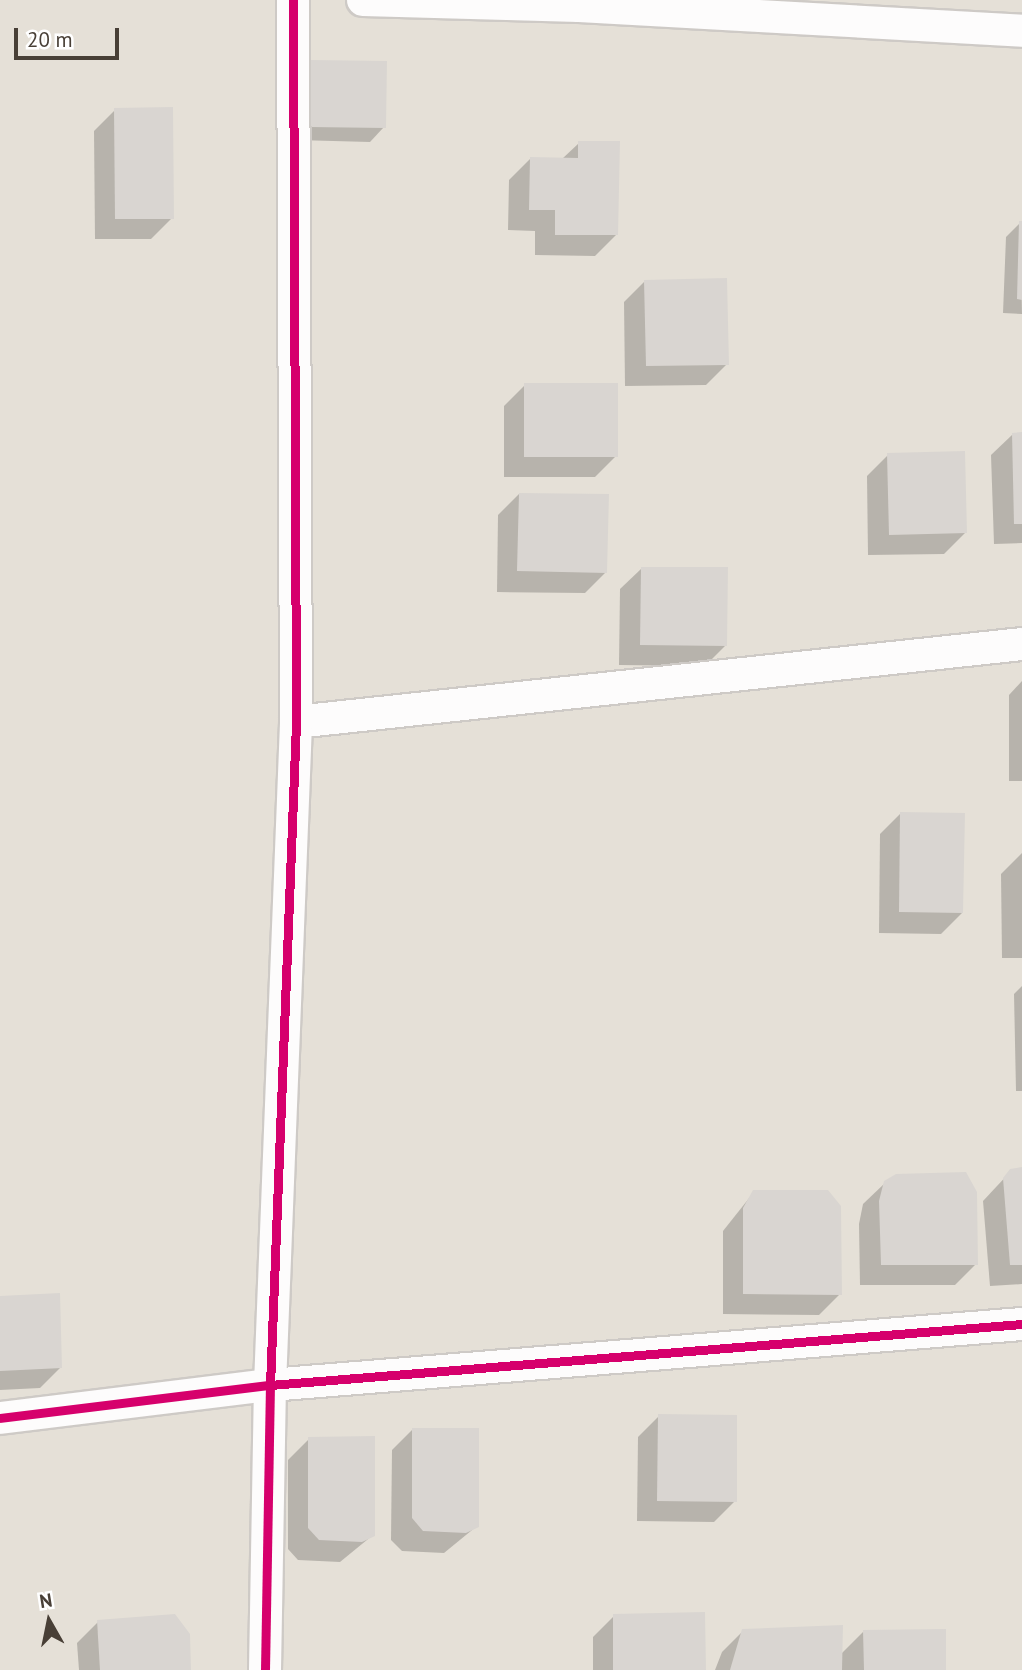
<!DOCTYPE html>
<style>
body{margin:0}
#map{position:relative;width:1022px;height:1670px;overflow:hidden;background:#f1eeea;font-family:"PT Sans",sans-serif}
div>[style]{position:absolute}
.residential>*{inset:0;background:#e5e0d7}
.shadow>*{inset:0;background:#0003}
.building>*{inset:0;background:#d9d5d1}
.roads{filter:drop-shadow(2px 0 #cecac6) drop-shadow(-2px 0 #cecac6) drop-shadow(0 2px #cecac6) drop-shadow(0 -2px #cecac6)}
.minor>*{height:32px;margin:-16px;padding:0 16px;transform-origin:16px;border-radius:16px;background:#fdfcfc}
.cycleway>*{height:9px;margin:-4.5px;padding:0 4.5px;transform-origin:4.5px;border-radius:4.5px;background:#d6006c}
span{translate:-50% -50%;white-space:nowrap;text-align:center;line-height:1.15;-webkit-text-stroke:5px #fff;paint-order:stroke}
.north{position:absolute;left:14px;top:1586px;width:70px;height:70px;-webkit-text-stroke:5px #fff;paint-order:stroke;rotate:351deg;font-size:19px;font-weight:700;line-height:28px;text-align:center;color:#483f36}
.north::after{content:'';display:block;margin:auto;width:24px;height:32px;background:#483f36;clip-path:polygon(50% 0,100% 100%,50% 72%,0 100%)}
.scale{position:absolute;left:14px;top:28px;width:105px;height:32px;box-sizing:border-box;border:4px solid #483f36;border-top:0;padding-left:9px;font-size:21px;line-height:24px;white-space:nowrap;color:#483f36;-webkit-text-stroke:5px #fff;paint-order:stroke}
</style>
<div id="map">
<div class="residential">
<i style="clip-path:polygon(0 0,1022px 0,1022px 1670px,0 1670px)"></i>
</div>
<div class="shadow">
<i style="clip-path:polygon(311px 61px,384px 127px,370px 142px,296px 140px,297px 76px)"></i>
<i style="clip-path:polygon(115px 110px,172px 218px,151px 239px,95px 239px,94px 131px)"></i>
<i style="clip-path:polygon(579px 143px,616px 235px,595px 256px,535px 255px,535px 231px,508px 230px,509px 180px,530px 159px,562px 159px)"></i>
<i style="clip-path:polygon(1020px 223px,1022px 314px,1003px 313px,1006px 237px)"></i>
<i style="clip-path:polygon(645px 281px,727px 364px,706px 385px,625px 386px,624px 302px)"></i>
<i style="clip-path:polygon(525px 385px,616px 456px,595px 477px,504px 477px,504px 406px)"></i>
<i style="clip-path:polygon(1022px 434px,1022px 543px,994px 544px,991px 455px,1012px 435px)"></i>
<i style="clip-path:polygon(888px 455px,965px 533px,944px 554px,868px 555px,867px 476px)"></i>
<i style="clip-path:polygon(519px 494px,606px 572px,585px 593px,497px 592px,498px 515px)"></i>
<i style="clip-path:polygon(641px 569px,726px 645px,705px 666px,619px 665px,620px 589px)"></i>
<i style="clip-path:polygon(1022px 681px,1022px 781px,1009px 781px,1009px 695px)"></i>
<i style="clip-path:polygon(901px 813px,962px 913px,941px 934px,879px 933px,880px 834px)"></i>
<i style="clip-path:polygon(1022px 853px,1022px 958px,1002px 958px,1001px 874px)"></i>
<i style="clip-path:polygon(1022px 986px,1022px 1091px,1016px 1091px,1014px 994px)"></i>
<i style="clip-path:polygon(1022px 1170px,1022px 1284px,990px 1286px,983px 1201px,1011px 1171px)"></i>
<i style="clip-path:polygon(885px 1183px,976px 1264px,955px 1285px,860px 1285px,859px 1224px,863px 1204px)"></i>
<i style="clip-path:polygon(754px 1192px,840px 1294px,819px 1315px,723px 1314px,723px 1231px)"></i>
<i style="clip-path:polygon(0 1298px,61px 1367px,40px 1388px,0 1390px)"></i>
<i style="clip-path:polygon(659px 1416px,735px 1501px,714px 1522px,637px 1521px,638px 1437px)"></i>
<i style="clip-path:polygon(413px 1429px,477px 1526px,444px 1553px,402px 1551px,391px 1540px,392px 1450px)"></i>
<i style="clip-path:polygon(309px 1439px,373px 1535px,340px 1562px,298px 1560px,288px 1549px,288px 1460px)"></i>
<i style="clip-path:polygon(614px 1616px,704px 1670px,593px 1670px,593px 1637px)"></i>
<i style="clip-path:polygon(98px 1622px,189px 1670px,79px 1670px,77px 1643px)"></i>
<i style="clip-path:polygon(743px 1631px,840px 1655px,864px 1631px,945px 1670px,715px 1670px,722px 1652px)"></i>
</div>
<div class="building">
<i style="clip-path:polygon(310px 60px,387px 61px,386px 128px,309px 127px)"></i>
<i style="clip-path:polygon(173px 107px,174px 219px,115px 219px,114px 108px)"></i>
<i style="clip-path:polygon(578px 141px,620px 141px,618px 235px,555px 235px,555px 210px,529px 210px,530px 157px,578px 158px)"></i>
<i style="clip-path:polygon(1019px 221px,1022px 221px,1022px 300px,1017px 299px)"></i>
<i style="clip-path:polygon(727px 278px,729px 365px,646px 366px,644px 280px)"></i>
<i style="clip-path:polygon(524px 383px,618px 383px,618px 457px,524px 457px)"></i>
<i style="clip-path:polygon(1022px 432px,1022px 524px,1014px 524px,1012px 433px)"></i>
<i style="clip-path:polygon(965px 451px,967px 533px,889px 535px,887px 453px)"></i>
<i style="clip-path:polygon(519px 493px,609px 494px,607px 573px,517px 571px)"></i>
<i style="clip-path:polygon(641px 567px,728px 567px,727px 646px,640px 645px)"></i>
<i style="clip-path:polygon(900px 812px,965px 813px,963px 913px,899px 912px)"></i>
<i style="clip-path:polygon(1022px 1167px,1022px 1265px,1010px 1265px,1003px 1178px,1010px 1169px)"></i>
<i style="clip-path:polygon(966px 1172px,977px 1192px,978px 1265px,881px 1265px,879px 1201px,884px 1181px,896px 1174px)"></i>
<i style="clip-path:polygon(753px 1190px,828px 1190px,841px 1206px,842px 1295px,743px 1294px,743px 1208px)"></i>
<i style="clip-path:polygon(60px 1293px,62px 1368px,0 1371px,0 1296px)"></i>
<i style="clip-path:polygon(658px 1414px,737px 1415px,737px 1502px,657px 1501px)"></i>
<i style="clip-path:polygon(412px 1428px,479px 1428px,479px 1527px,466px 1533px,423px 1531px,412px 1518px)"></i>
<i style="clip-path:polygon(375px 1436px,375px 1536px,362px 1542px,319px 1540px,308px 1528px,308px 1437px)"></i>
<i style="clip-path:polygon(705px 1612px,706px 1670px,613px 1670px,613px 1614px)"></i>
<i style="clip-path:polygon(175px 1614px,190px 1634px,191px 1670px,100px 1670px,97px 1620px)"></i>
<i style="clip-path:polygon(843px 1625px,842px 1670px,730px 1670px,742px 1629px)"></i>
<i style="clip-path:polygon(946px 1629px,946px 1670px,864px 1670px,863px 1630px)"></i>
</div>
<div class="roads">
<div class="minor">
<i style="left:363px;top:0;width:216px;rotate:1.6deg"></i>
<i style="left:579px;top:6px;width:444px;rotate:3.2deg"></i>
<i style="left:296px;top:722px;width:730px;rotate:-6.13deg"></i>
<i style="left:0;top:1418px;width:272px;rotate:-7deg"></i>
<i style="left:270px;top:1385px;width:754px;rotate:-4.64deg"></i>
<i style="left:265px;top:1670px;width:285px;rotate:-89deg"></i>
<i style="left:270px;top:1385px;width:664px;rotate:-87.75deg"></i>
<i style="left:296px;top:722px;width:722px;rotate:-90.24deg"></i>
</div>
</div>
<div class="cycleway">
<i style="left:0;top:1418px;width:272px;rotate:-7deg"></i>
<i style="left:270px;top:1385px;width:754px;rotate:-4.64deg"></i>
<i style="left:265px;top:1670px;width:285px;rotate:-89deg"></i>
<i style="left:270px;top:1385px;width:664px;rotate:-87.75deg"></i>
<i style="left:296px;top:722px;width:722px;rotate:-90.24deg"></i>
</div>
<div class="north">N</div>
<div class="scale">20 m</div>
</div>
